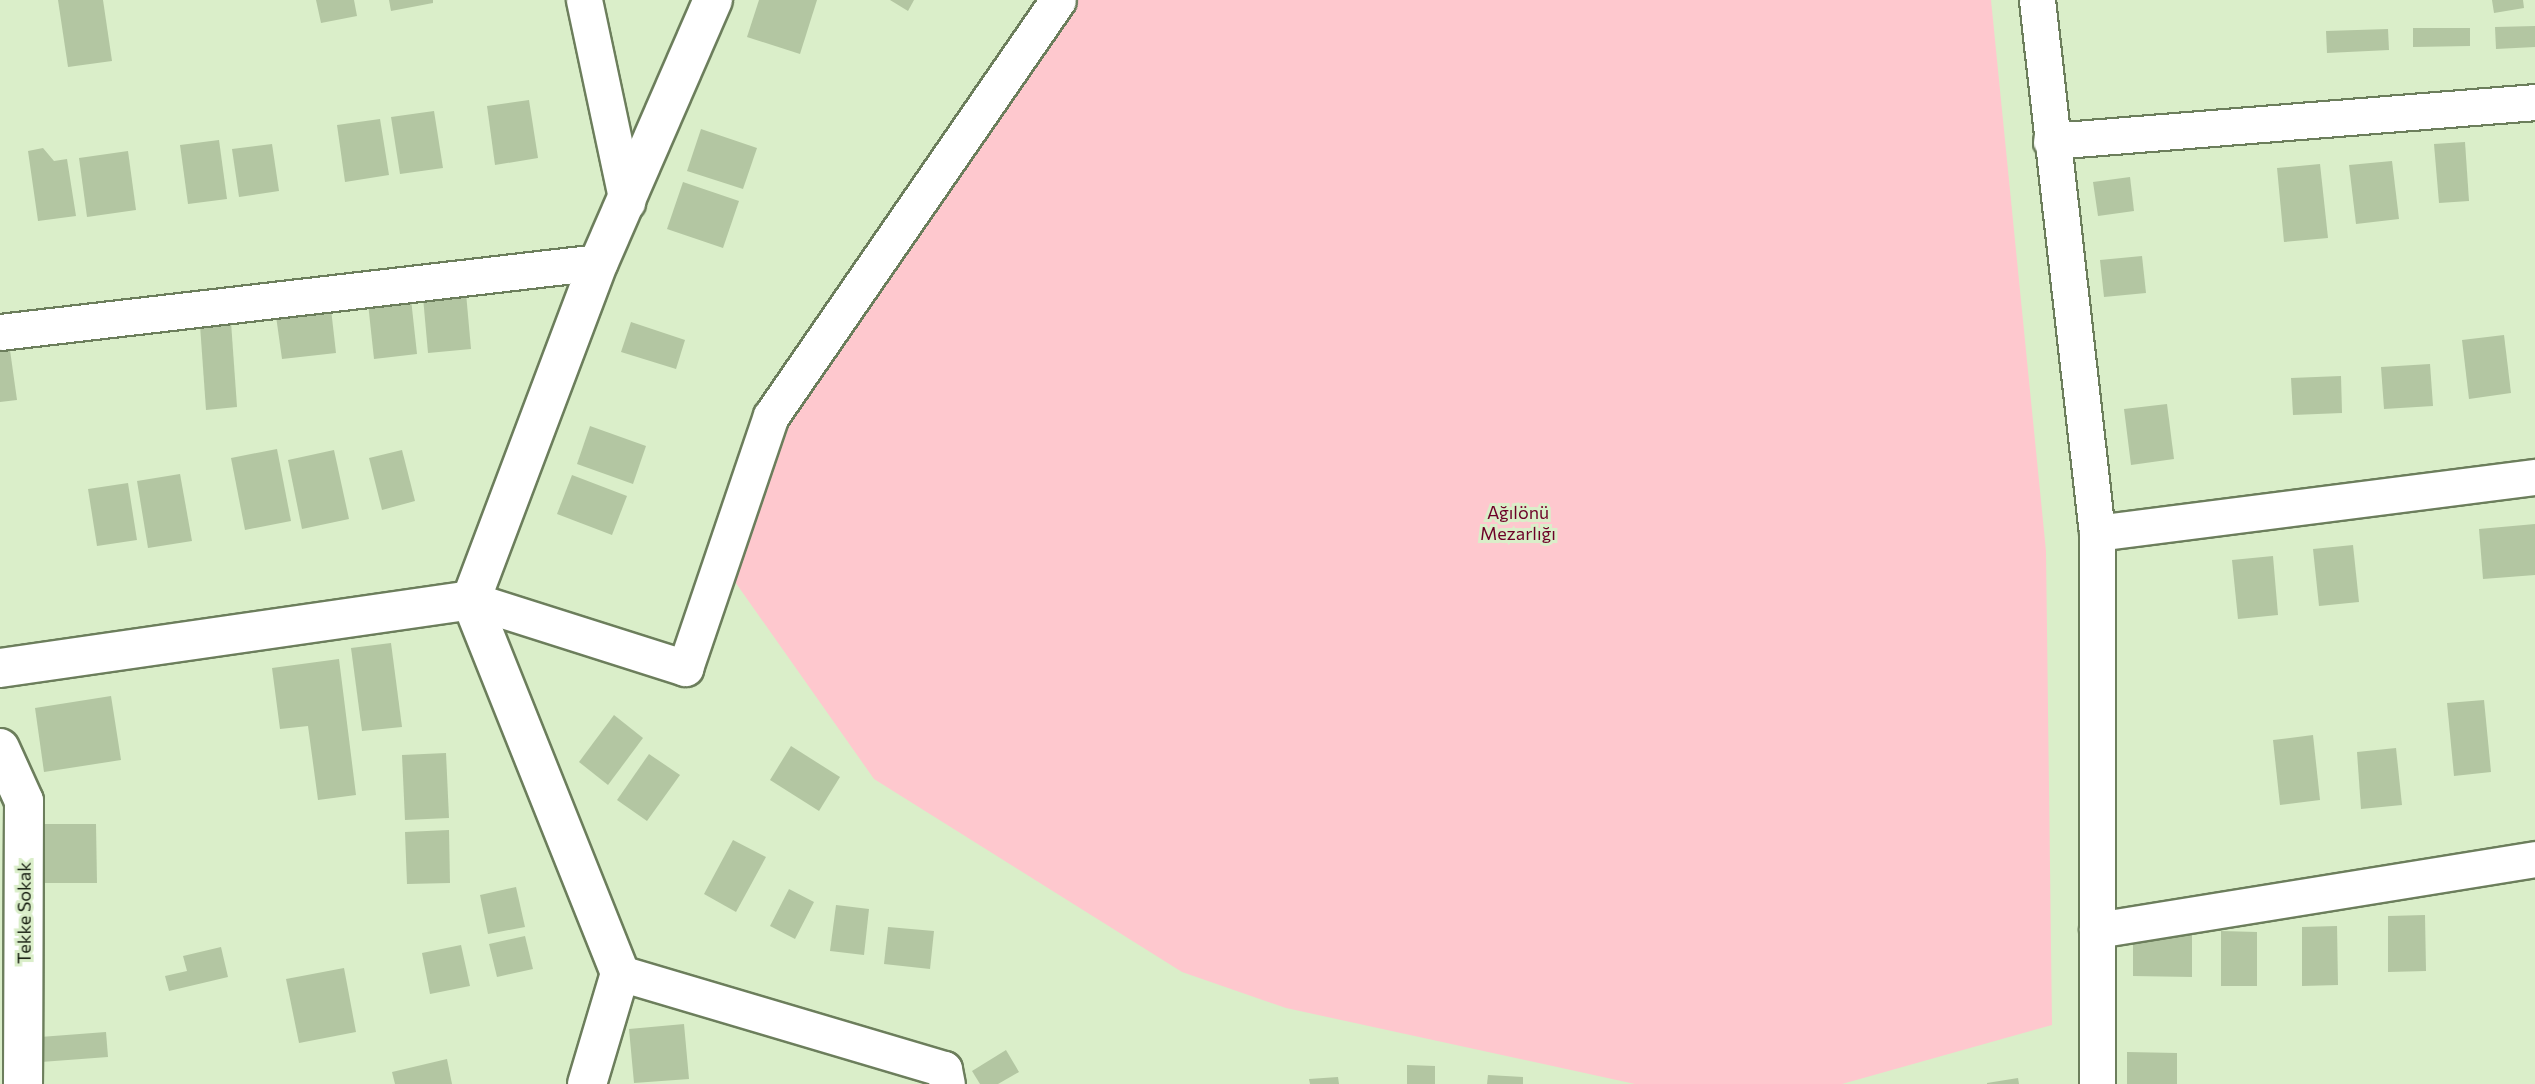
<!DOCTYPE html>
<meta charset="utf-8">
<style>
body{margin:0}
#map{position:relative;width:2535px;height:1084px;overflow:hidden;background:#daeec9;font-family:Commissioner,sans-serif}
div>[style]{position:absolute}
.green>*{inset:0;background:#fec8ce}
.building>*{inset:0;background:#b3c6a2}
.roads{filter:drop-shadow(2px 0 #6c7e5c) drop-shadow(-2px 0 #6c7e5c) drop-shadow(0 2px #6c7e5c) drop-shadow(0 -2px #6c7e5c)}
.minor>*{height:35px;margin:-17.5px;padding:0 17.5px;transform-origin:17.5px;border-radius:17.5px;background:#fff}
.tertiary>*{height:38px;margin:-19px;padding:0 19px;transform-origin:19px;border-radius:19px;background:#fff}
span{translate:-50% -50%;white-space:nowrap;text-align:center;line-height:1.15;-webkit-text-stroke:6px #daeec9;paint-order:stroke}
.park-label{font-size:18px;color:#6d0027}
.street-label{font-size:18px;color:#181f12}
</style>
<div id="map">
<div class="green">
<i style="clip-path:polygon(1054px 0,1991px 0,2046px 551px,2052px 1025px,1842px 1084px,1635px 1084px,1286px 1008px,1182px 972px,874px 779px,714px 552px,752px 413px)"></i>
</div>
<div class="building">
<i style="clip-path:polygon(58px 0,103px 0,112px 61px,68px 67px)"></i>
<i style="clip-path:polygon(316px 0,354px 0,357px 16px,321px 23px)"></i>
<i style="clip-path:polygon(389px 0,433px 0,433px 3px,391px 11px)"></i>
<i style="clip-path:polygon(759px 0,817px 0,800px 54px,747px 37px)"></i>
<i style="clip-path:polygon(890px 0,914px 0,908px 11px)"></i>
<i style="clip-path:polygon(2492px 0,2523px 0,2524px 8px,2494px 13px)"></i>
<i style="clip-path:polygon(2535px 26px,2535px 47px,2496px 49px,2495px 27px)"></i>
<i style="clip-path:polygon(2413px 28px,2470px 28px,2470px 46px,2413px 47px)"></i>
<i style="clip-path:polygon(2388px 29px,2389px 50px,2327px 53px,2326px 31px)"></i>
<i style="clip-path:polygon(529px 100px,538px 158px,495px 165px,487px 106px)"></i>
<i style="clip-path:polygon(434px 111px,443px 168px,400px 174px,391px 117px)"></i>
<i style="clip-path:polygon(380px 119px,389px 175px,345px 182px,337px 125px)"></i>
<i style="clip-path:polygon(701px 129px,757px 148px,743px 189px,687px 171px)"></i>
<i style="clip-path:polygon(219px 140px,227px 199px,188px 204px,180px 145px)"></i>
<i style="clip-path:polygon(2465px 142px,2469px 201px,2439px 203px,2434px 144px)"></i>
<i style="clip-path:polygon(272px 144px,279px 191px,239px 197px,232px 149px)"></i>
<i style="clip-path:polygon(43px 148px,54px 161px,67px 159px,76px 216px,38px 221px,28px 151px)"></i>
<i style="clip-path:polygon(128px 151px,136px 210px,87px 217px,79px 158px)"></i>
<i style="clip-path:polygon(2392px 161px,2399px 219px,2356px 224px,2349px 165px)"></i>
<i style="clip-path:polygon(2320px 164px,2328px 238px,2284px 242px,2277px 168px)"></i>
<i style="clip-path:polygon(2130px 177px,2134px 211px,2098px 216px,2093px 182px)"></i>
<i style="clip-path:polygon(683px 182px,739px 201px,723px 248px,667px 229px)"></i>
<i style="clip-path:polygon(2142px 256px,2146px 293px,2104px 297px,2100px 260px)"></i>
<i style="clip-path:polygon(466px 293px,471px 349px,428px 353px,423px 297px)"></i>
<i style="clip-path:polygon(411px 299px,417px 354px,374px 359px,368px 303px)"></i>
<i style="clip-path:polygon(331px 309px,336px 353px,282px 359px,276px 316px)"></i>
<i style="clip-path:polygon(231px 322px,237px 407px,206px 410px,200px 325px)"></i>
<i style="clip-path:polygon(631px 322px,685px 340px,676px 369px,621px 352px)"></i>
<i style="clip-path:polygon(2504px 335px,2511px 393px,2469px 399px,2462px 340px)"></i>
<i style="clip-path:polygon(9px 343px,17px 400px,0 402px,0 344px)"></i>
<i style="clip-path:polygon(2430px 364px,2433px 406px,2384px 409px,2381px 367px)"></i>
<i style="clip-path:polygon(2341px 376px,2342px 413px,2293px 415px,2291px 378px)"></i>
<i style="clip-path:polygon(2167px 404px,2174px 459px,2131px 465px,2124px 409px)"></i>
<i style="clip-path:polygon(590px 426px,646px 446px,633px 484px,577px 464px)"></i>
<i style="clip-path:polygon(277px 449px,291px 521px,245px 530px,231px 458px)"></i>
<i style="clip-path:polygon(334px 450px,349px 519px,302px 529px,288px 460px)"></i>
<i style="clip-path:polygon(402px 450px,415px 501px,382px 510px,369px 458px)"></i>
<i style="clip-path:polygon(180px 474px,192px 541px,148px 548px,137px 481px)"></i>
<i style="clip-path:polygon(572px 475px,627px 496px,612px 535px,557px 514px)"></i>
<i style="clip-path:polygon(128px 483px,137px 540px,97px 546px,88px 489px)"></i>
<i style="clip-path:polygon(2535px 524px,2535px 575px,2483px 579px,2479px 529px)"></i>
<i style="clip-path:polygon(2353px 545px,2359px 602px,2319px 606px,2313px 549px)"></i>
<i style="clip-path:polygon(2273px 556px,2278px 615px,2238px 619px,2232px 560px)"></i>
<i style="clip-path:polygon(391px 643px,402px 727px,362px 731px,351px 648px)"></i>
<i style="clip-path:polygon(339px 659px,356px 795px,318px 800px,308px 726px,280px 729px,272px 668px)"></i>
<i style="clip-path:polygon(111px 696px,121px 760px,44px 772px,35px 708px)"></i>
<i style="clip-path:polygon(2484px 700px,2491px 772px,2454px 776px,2447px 703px)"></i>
<i style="clip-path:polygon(614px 715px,643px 738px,608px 785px,579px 762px)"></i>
<i style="clip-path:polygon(2313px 735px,2320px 800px,2280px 805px,2273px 740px)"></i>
<i style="clip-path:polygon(791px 746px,840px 777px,819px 811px,770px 780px)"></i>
<i style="clip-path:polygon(2396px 748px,2402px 805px,2361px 809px,2357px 752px)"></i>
<i style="clip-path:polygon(446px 753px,449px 818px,405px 820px,402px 755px)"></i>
<i style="clip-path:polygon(649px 754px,680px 775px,647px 821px,617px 800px)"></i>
<i style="clip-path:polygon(40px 824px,96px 824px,97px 883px,41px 883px)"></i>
<i style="clip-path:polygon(449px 830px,450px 883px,407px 884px,405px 832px)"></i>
<i style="clip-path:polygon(733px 840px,766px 857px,736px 912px,704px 894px)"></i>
<i style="clip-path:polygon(516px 887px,525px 927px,488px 934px,480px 895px)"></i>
<i style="clip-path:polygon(789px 889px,814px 902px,795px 939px,770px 926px)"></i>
<i style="clip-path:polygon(836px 905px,869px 909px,864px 955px,830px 951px)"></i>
<i style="clip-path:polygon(2425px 915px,2426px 971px,2388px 972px,2388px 916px)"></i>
<i style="clip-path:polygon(2337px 926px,2338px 985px,2302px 986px,2302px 927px)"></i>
<i style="clip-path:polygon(888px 927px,934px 931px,930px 969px,884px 964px)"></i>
<i style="clip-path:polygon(2221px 931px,2257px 932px,2257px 986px,2221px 986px)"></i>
<i style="clip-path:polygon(2133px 933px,2192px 934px,2192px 977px,2133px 976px)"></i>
<i style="clip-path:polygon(525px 936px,533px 969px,497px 977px,489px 944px)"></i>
<i style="clip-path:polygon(461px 945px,470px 986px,430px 994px,422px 953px)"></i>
<i style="clip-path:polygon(221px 947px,228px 977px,169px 991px,165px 976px,187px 971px,183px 956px)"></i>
<i style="clip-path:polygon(344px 968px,356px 1032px,299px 1043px,286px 979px)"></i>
<i style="clip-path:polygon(684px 1024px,689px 1079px,634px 1083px,629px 1029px)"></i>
<i style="clip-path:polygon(106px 1032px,108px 1057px,41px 1062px,40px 1037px)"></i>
<i style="clip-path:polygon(1006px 1050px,1019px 1072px,998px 1084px,980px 1084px,972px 1071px)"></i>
<i style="clip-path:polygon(2127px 1052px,2177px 1053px,2177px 1084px,2127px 1084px)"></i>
<i style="clip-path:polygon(447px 1059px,452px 1084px,395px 1084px,392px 1072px)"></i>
<i style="clip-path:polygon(1407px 1065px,1435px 1066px,1435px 1084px,1407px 1084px)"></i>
<i style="clip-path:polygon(1488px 1075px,1523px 1077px,1523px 1084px,1487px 1084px)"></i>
<i style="clip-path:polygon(1338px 1077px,1339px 1084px,1310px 1084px,1309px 1079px)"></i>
<i style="clip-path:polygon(2018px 1078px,2019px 1084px,1987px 1084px,1987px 1083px)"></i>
</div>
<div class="roads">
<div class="minor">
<i style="left:584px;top:0;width:207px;rotate:78deg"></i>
<i style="left:2037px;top:0;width:536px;rotate:83.58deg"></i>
<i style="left:2097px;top:533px;width:551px;rotate:90deg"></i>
<i style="left:2051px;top:141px;width:486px;rotate:-4.6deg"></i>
<i style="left:0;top:332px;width:603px;rotate:-6.67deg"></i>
<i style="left:2097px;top:533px;width:442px;rotate:-7.3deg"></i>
<i style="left:471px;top:600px;width:225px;rotate:17.6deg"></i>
<i style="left:685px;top:668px;width:266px;rotate:-71.2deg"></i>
<i style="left:771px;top:416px;width:505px;rotate:-55.4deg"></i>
<i style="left:2097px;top:930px;width:444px;rotate:-9.2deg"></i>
<i style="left:620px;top:973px;width:338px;rotate:16.5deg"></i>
<i style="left:944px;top:1069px;width:15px;rotate:79deg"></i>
</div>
<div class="tertiary">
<i style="left:0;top:668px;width:476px;rotate:-8.2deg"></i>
<i style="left:0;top:748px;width:58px;rotate:65.6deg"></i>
<i style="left:24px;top:801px;width:283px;rotate:90.2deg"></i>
<i style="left:587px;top:1084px;width:116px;rotate:-73.4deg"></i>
<i style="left:620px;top:973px;width:402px;rotate:-111.8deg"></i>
<i style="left:471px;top:600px;width:361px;rotate:-69.3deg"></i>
<i style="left:599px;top:262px;width:286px;rotate:-66.5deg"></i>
</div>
</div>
<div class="park-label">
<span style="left:1518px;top:523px">Ağılönü<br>Mezarlığı</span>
</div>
<div class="street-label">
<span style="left:24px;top:913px;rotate:-90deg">Tekke Sokak</span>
</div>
</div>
